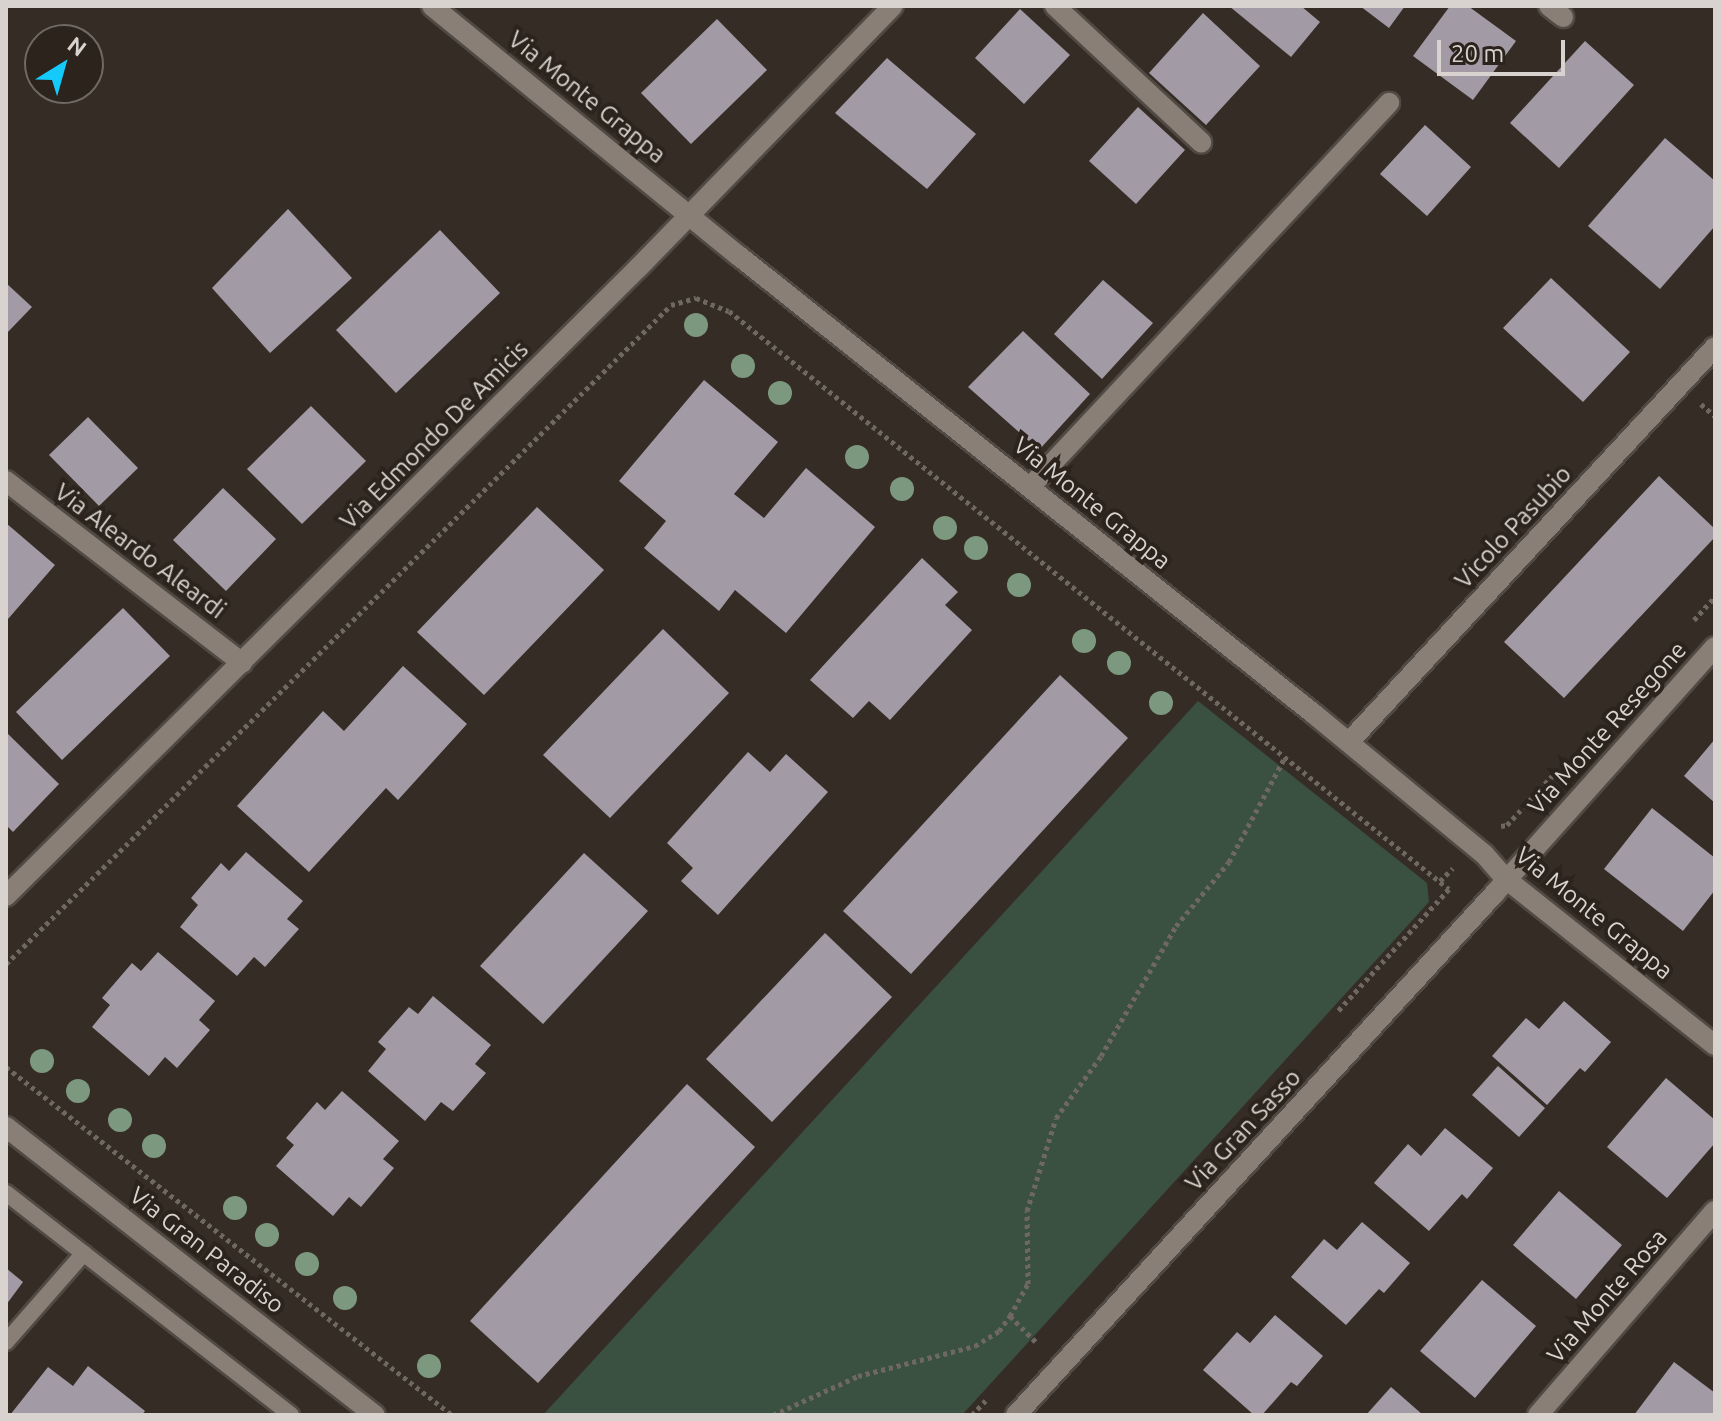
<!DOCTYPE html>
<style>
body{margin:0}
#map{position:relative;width:1721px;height:1421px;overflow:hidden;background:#352d25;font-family:Ubuntu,sans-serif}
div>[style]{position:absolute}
.green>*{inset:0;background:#3a5141}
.building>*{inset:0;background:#a29ba6}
.path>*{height:5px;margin-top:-2.5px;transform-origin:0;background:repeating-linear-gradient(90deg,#6f6861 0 4px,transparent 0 8px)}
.roads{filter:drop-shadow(2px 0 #514a44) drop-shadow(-2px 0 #514a44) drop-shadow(0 2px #514a44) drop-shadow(0 -2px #514a44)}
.service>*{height:16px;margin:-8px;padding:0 8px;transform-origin:8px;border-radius:8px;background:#897f76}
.minor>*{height:20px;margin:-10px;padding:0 10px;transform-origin:10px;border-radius:10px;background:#897f76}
.trees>*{width:24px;height:24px;margin:-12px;border-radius:50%;background:#7c987e}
span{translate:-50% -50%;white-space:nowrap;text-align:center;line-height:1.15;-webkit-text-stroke:8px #2b231c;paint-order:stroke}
.street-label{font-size:24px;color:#d8d3ce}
.frame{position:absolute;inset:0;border:8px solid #d8d3ce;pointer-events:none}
.north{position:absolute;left:24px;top:24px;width:80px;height:80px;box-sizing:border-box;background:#2b231c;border:2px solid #706963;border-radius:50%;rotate:37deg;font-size:22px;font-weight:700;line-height:32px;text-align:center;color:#d8d3ce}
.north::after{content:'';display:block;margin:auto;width:28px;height:36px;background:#14cafb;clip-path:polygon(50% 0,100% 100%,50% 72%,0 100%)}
.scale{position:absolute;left:1437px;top:40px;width:128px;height:36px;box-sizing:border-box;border:4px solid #d8d3ce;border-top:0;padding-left:10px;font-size:24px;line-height:28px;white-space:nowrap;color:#d8d3ce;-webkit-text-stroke:6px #2b231c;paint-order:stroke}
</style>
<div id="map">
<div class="green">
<i style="clip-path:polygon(1198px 701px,1427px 883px,1429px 902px,962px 1415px,543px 1415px)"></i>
</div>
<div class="building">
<i style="clip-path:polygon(1229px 6px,1301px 6px,1320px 22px,1291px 57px)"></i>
<i style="clip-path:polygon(1360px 6px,1405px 6px,1389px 28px)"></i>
<i style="clip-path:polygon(1450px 6px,1468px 6px,1516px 41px,1473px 100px,1413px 56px)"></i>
<i style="clip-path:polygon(1020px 9px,1070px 55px,1024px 104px,975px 58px)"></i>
<i style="clip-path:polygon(1203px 13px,1260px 66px,1206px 125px,1149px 73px)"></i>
<i style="clip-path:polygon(717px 19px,767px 70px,691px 144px,641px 93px)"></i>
<i style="clip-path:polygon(1585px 41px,1634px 85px,1559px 168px,1510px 123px)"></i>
<i style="clip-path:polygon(887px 58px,976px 134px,927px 189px,835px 113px)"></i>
<i style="clip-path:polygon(1138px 107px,1185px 150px,1136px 204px,1089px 161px)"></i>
<i style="clip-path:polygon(1425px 125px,1471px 167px,1427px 216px,1380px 174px)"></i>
<i style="clip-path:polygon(1665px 138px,1715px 181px,1715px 226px,1660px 289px,1588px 226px)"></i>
<i style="clip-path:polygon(288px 209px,352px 278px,270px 353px,212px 288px)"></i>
<i style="clip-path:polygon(440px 230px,500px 293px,396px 393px,336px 330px)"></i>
<i style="clip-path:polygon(1551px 278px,1630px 352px,1583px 402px,1503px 328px)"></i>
<i style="clip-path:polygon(1103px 280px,1153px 323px,1102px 379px,1054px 334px)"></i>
<i style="clip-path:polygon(6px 283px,32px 307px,6px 334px)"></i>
<i style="clip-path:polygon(1023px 331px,1090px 394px,1039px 450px,968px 387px)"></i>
<i style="clip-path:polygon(704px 380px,778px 442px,734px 494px,764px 518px,806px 468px,875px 527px,786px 633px,735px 590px,719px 611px,644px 548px,666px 521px,619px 481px)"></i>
<i style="clip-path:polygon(311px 406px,366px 461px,302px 524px,247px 469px)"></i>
<i style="clip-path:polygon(88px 417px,138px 468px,99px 506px,49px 455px)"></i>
<i style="clip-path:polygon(1659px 476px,1715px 529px,1715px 537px,1564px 698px,1504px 642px)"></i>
<i style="clip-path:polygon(223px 488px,276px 539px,226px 591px,173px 540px)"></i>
<i style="clip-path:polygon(537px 507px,604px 570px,484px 695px,417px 632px)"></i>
<i style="clip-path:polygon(6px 523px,55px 565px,8px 619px,6px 617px)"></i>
<i style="clip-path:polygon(922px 558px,958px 592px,945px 605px,972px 630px,890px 720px,869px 701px,853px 718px,810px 680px)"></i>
<i style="clip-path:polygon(123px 608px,170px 656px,62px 760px,16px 712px)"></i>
<i style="clip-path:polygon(663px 629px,729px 693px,610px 818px,543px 755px)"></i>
<i style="clip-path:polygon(403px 666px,467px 724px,398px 800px,386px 788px,309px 872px,237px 806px,323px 711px,344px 731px)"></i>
<i style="clip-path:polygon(1060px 675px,1128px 738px,911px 974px,843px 911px)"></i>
<i style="clip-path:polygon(6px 732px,59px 784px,13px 832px,6px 825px)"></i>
<i style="clip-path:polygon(1715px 739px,1715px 803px,1684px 776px)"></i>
<i style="clip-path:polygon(748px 752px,770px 772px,786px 754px,828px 792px,718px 915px,681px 881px,693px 868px,667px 843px)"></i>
<i style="clip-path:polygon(1652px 808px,1715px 858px,1715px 890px,1683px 931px,1604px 869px)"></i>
<i style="clip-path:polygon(246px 852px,303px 901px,287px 919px,299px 929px,265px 967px,254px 957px,237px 976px,180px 927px,198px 905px,191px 898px,221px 863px,229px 871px)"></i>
<i style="clip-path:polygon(584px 853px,648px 911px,543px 1024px,480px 966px)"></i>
<i style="clip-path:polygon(825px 933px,892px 997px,772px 1122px,706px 1059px)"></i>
<i style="clip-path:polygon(158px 952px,215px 1001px,199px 1020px,210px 1030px,177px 1068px,165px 1057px,149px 1076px,92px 1027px,110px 1005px,102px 998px,132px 963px,141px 971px)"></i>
<i style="clip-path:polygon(433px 996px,491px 1045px,475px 1064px,486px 1073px,453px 1111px,441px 1102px,425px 1121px,368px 1071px,386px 1049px,378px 1042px,409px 1007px,418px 1014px)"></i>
<i style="clip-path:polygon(1564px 1001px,1611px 1042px,1585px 1072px,1580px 1068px,1547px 1105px,1492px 1056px,1526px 1018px,1539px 1029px)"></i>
<i style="clip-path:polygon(1498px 1066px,1545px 1108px,1519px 1137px,1472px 1095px)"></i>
<i style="clip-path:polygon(1666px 1078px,1715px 1120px,1715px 1143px,1667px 1198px,1607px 1147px)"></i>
<i style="clip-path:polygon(687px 1084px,755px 1147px,538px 1383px,470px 1321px)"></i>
<i style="clip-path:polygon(342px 1091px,399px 1141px,383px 1159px,394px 1168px,361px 1207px,349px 1197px,333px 1216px,276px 1166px,294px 1145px,286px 1138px,317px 1102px,325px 1110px)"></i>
<i style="clip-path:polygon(1445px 1128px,1493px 1168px,1467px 1199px,1462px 1194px,1429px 1231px,1374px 1183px,1408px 1144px,1421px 1156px)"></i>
<i style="clip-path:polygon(1559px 1191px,1622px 1245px,1576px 1299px,1513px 1245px)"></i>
<i style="clip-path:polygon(1362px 1222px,1410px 1263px,1384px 1293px,1379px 1289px,1346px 1325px,1291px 1277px,1324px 1239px,1337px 1250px)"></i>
<i style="clip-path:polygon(6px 1268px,23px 1282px,6px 1305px)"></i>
<i style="clip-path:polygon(1482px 1280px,1536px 1326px,1475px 1398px,1420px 1351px)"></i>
<i style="clip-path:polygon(1275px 1315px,1323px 1356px,1297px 1386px,1291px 1382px,1262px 1415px,1254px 1415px,1203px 1370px,1237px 1332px,1250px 1343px)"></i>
<i style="clip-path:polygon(1674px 1362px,1715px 1393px,1714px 1415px,1634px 1415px)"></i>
<i style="clip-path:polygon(88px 1366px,145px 1411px,142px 1415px,10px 1415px,48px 1367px,73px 1386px)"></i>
<i style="clip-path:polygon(1391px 1387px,1423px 1415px,1366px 1415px)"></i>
</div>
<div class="path">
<i style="left:1701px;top:404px;width:18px;rotate:41deg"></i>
<i style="left:1694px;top:620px;width:31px;rotate:-48deg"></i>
<i style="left:1501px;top:826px;width:6px;rotate:-9deg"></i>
<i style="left:1507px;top:825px;width:68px;rotate:-47.4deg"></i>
<i style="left:1440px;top:881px;width:18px;rotate:-45deg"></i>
<i style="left:6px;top:964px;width:936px;rotate:-44.74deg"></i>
<i style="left:671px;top:305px;width:26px;rotate:-16deg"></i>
<i style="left:696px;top:298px;width:35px;rotate:22deg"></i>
<i style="left:729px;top:311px;width:923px;rotate:38.76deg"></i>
<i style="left:1449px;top:889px;width:165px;rotate:132.3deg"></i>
<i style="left:6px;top:1067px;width:566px;rotate:37.96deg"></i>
<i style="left:1010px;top:1316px;width:38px;rotate:45deg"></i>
<i style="left:773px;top:1415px;width:94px;rotate:-24.6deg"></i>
<i style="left:858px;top:1376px;width:121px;rotate:-14.4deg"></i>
<i style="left:975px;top:1346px;width:28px;rotate:-32deg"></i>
<i style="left:999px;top:1331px;width:19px;rotate:-54deg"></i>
<i style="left:1010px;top:1316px;width:37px;rotate:-61deg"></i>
<i style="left:1028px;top:1284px;width:73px;rotate:-90.8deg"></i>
<i style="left:1027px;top:1211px;width:97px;rotate:-72.7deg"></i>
<i style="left:1056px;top:1118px;width:77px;rotate:-54deg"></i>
<i style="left:1101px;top:1056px;width:150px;rotate:-60deg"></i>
<i style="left:1176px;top:926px;width:83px;rotate:-50.4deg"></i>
<i style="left:1229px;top:862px;width:119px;rotate:-61.9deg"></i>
<i style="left:972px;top:1415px;width:23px;rotate:-47deg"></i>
</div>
<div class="roads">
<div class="service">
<i style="left:6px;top:1193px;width:361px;rotate:37.9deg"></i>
<i style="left:6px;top:1342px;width:118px;rotate:-48.8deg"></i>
</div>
<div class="minor">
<i style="left:432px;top:6px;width:396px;rotate:39.2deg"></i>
<i style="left:739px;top:256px;width:735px;rotate:38.54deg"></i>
<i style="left:1314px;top:714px;width:220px;rotate:39.5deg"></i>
<i style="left:1484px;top:854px;width:33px;rotate:49deg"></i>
<i style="left:1506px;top:879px;width:267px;rotate:38.5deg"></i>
<i style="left:1055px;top:6px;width:200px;rotate:43deg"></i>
<i style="left:1549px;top:6px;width:18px;rotate:38deg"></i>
<i style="left:6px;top:481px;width:298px;rotate:37.6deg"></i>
<i style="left:1030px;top:487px;width:526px;rotate:-46.93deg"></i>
<i style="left:1349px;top:742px;width:538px;rotate:-47.18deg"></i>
<i style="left:6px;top:896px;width:892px;rotate:-44.82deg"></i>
<i style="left:639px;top:267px;width:364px;rotate:-45.8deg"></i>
<i style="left:6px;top:1127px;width:468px;rotate:38deg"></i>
<i style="left:1016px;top:1415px;width:708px;rotate:-47.46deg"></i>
<i style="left:1495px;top:893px;width:330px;rotate:-48.2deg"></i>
<i style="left:1538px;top:1415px;width:270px;rotate:-49.1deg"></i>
</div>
</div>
<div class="trees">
<i style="left:696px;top:325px"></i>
<i style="left:743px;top:366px"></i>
<i style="left:780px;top:393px"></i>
<i style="left:857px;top:457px"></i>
<i style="left:902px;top:489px"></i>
<i style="left:945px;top:528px"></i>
<i style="left:976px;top:548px"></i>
<i style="left:1019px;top:585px"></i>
<i style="left:1084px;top:641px"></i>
<i style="left:1119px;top:663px"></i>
<i style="left:1161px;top:703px"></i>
<i style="left:42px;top:1061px"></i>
<i style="left:78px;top:1091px"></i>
<i style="left:120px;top:1120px"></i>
<i style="left:154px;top:1146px"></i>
<i style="left:235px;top:1208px"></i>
<i style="left:267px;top:1235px"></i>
<i style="left:307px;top:1264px"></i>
<i style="left:345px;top:1298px"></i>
<i style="left:429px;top:1366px"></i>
</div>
<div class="street-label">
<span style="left:587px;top:97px;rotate:39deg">Via Monte Grappa</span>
<span style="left:434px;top:435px;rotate:-45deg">Via Edmondo De Amicis</span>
<span style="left:1092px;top:503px;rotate:39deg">Via Monte Grappa</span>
<span style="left:1513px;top:527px;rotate:-47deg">Vicolo Pasubio</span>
<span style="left:140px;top:551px;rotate:37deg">Via Aleardo Aleardi</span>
<span style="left:1607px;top:728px;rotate:-48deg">Via Monte Resegone</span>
<span style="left:1594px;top:913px;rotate:39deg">Via Monte Grappa</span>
<span style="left:1243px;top:1130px;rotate:-47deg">Via Gran Sasso</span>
<span style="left:207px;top:1250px;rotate:38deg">Via Gran Paradiso</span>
<span style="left:1607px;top:1296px;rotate:-49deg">Via Monte Rosa</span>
</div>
<div class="frame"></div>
<div class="north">N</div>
<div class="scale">20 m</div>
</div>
